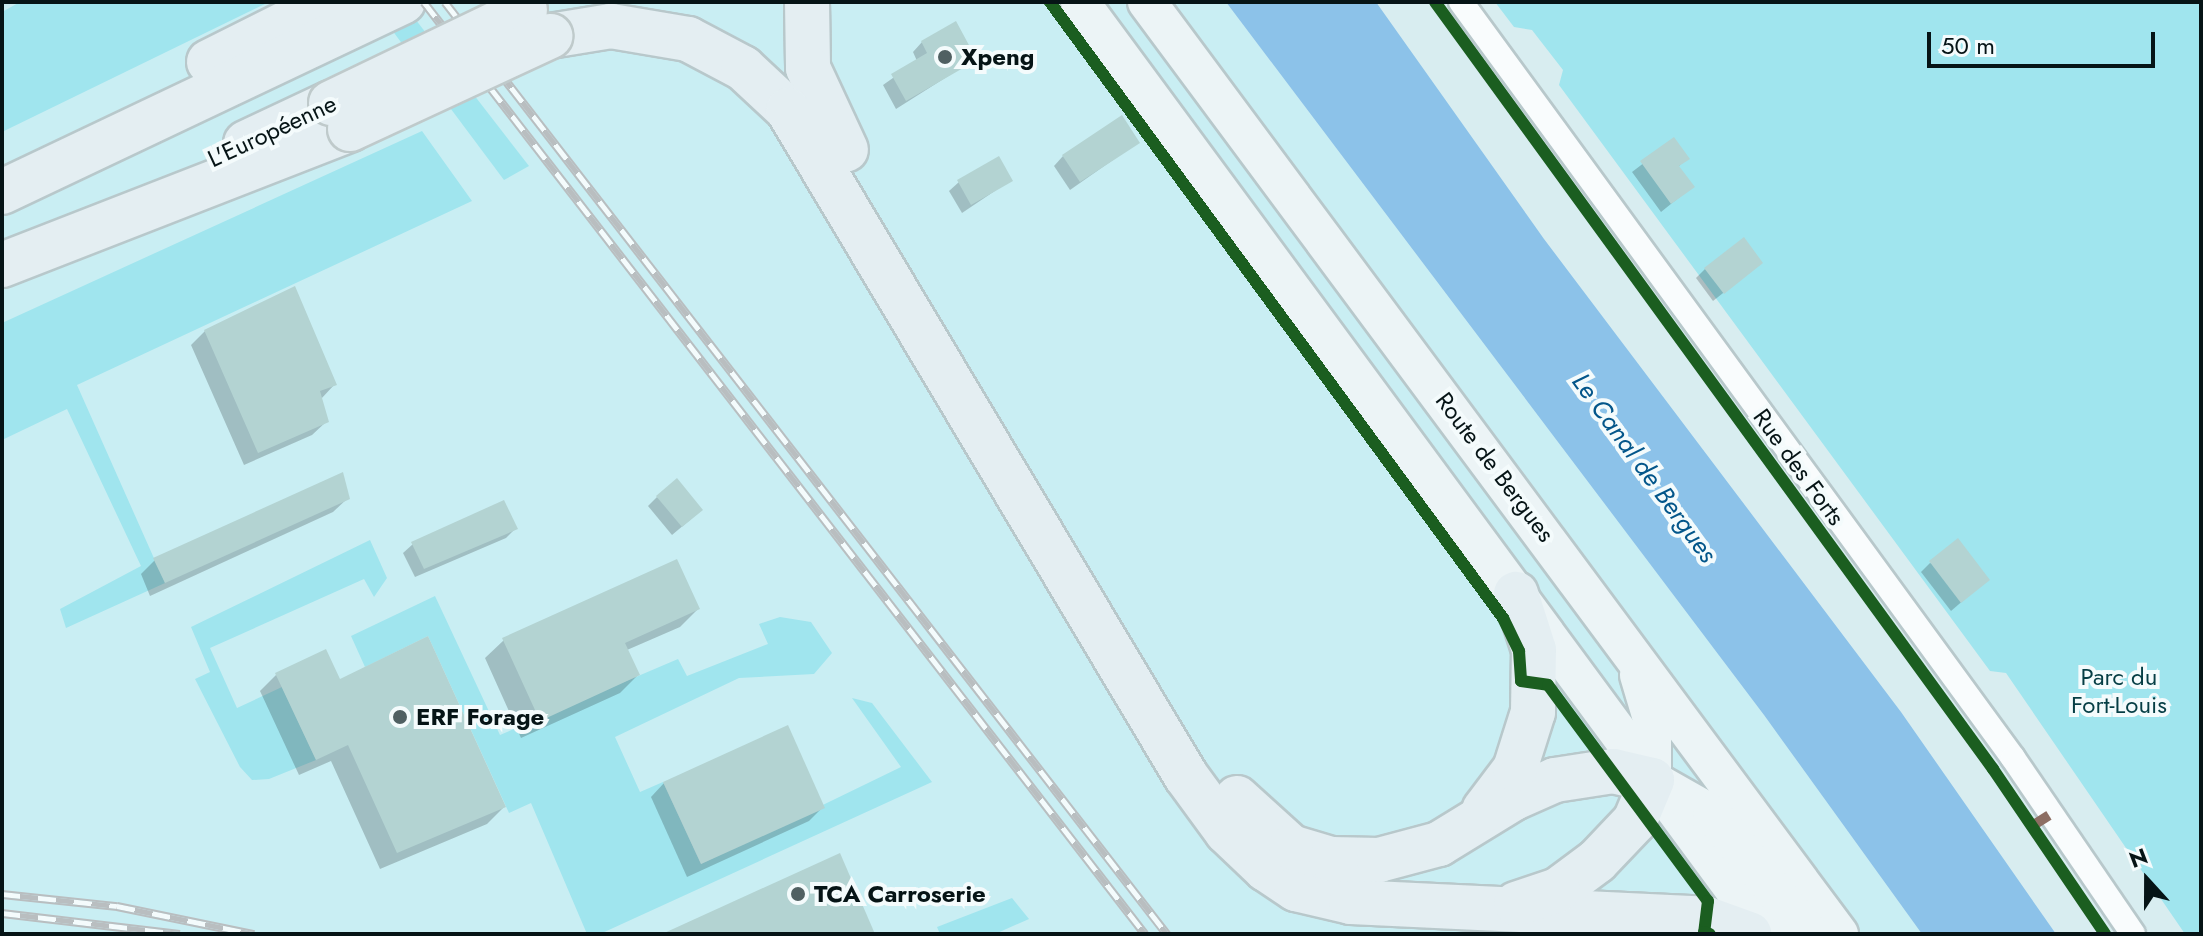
<!DOCTYPE html>
<meta charset="utf-8">
<style>
body{margin:0}
#map{position:relative;width:2203px;height:936px;overflow:hidden;background:#d8edf0;font-family:Jost,sans-serif}
div>[style]{position:absolute}
.built>*{inset:0;background:#c9eef3}
.green>*{inset:0;background:#a0e5ee}
.water>*{inset:0;background:#8cc2e9}
.shadow>*{inset:0;background:#0003}
.building>*{inset:0;background:#b3d3d2}
.roads{filter:drop-shadow(2px 0 #b8c8cb) drop-shadow(-2px 0 #b8c8cb) drop-shadow(0 2px #b8c8cb) drop-shadow(0 -2px #b8c8cb)}
.street>*{height:24px;margin:-12px;padding:0 12px;transform-origin:12px;border-radius:12px;background:#f9fcfd}
.primary>*{height:38px;margin:-19px;padding:0 19px;transform-origin:19px;border-radius:19px;background:#ecf4f6}
.highway>*{height:44px;margin:-22px;padding:0 22px;transform-origin:22px;border-radius:22px;background:#e4eef2}
.rail>*{height:9px;margin-top:-4.5px;transform-origin:0;background:repeating-linear-gradient(90deg,#f4fbfc 0 18px,#b9bec0 0 36px);box-sizing:border-box;border-block:2px solid #b9bec0}
.bridges{filter:drop-shadow(2px 0 #bfcacb) drop-shadow(-2px 0 #bfcacb) drop-shadow(0 2px #bfcacb) drop-shadow(0 -2px #bfcacb)}
.highway-bridge>*{height:44px;margin:-22px;padding:0 22px;transform-origin:22px;border-radius:22px;background:#e4eef2}
.quiet>*{height:10px;margin-top:-5px;transform-origin:0;background:repeating-linear-gradient(90deg,#8d6e63 0 20px,transparent 0 30px)}
.cycleway>*{height:12px;margin:-6px;padding:0 6px;transform-origin:6px;border-radius:6px;background:#1b5e20}
.dots>*{width:22px;height:22px;translate:-50% -50%;box-sizing:border-box;border:4px solid #f4fbfc;border-radius:50%}
span{translate:-50% -50%;white-space:nowrap;text-align:center;line-height:1.15;-webkit-text-stroke:8px #f4fbfc;paint-order:stroke}
.poi-label{font-size:24px;color:#061416;font-weight:700}
.left{translate:0 -50%;text-align:left}
.street-label{font-size:24px;color:#061416}
.park-label{font-size:24px;color:#063e45}
.water-label{font-size:26px;color:#03568a;font-style:italic}
.frame{position:absolute;inset:0;border:4px solid #061416;pointer-events:none}
.north{position:absolute;left:2107px;top:840px;width:80px;height:80px;-webkit-text-stroke:6px #f4fbfc;paint-order:stroke;rotate:339deg;font-size:22px;font-weight:700;line-height:32px;text-align:center;color:#061416}
.north::after{content:'';display:block;margin:auto;width:28px;height:36px;background:#061416;clip-path:polygon(50% 0,100% 100%,50% 72%,0 100%)}
.scale{position:absolute;left:1927px;top:32px;width:228px;height:36px;box-sizing:border-box;border:4px solid #061416;border-top:0;padding-left:10px;font-size:24px;line-height:28px;white-space:nowrap;color:#061416;-webkit-text-stroke:6px #f4fbfc;paint-order:stroke}
</style>
<div id="map">
<div class="built">
<i style="clip-path:polygon(2px 2px,1226px 2px,1764px 715px,1922px 934px,2px 934px)"></i>
</div>
<div class="green">
<i style="clip-path:polygon(20px 2px,269px 2px,2px 132px,2px 12px)"></i>
<i style="clip-path:polygon(371px 2px,402px 2px,529px 166px,504px 180px)"></i>
<i style="clip-path:polygon(1495px 2px,2201px 2px,2201px 934px,2185px 934px,2006px 673px,1990px 671px,1559px 85px,1563px 70px,1532px 30px,1514px 27px)"></i>
<i style="clip-path:polygon(422px 131px,472px 201px,77px 385px,165px 583px,66px 628px,60px 609px,141px 566px,67px 409px,2px 440px,2px 323px)"></i>
<i style="clip-path:polygon(370px 540px,387px 578px,374px 597px,364px 579px,210px 648px,237px 708px,282px 687px,316px 760px,269px 779px,252px 780px,240px 767px,195px 679px,210px 672px,191px 627px)"></i>
<i style="clip-path:polygon(435px 596px,500px 735px,678px 659px,687px 676px,768px 644px,759px 624px,780px 617px,811px 622px,832px 653px,814px 674px,739px 678px,615px 737px,640px 792px,663px 782px,701px 864px,901px 767px,852px 698px,872px 703px,932px 782px,600px 934px,587px 934px,531px 803px,509px 813px,428px 636px,365px 667px,351px 636px)"></i>
<i style="clip-path:polygon(1012px 898px,1029px 919px,995px 934px,940px 934px,937px 927px)"></i>
</div>
<div class="water">
<i style="clip-path:polygon(1226px 2px,1376px 2px,1544px 239px,1901px 712px,2056px 934px,1922px 934px,1764px 715px)"></i>
</div>
<div class="shadow">
<i style="clip-path:polygon(922px 42px,975px 59px,896px 109px,883px 85px,917px 61px,913px 52px)"></i>
<i style="clip-path:polygon(1674px 140px,1687px 158px,1678px 167px,1692px 187px,1661px 212px,1632px 172px)"></i>
<i style="clip-path:polygon(1137px 143px,1070px 190px,1054px 166px,1063px 156px)"></i>
<i style="clip-path:polygon(1011px 180px,962px 213px,949px 191px,959px 182px)"></i>
<i style="clip-path:polygon(1761px 263px,1713px 301px,1696px 278px,1705px 269px)"></i>
<i style="clip-path:polygon(205px 331px,335px 384px,321px 399px,327px 421px,312px 435px,244px 465px,191px 345px)"></i>
<i style="clip-path:polygon(657px 497px,691px 519px,672px 535px,648px 506px)"></i>
<i style="clip-path:polygon(348px 498px,333px 512px,150px 596px,141px 574px,155px 560px)"></i>
<i style="clip-path:polygon(515px 529px,506px 538px,415px 577px,403px 553px,413px 544px)"></i>
<i style="clip-path:polygon(1930px 563px,1987px 580px,1951px 611px,1921px 572px)"></i>
<i style="clip-path:polygon(698px 609px,680px 627px,627px 650px,638px 675px,620px 693px,521px 738px,485px 658px,504px 640px)"></i>
<i style="clip-path:polygon(277px 674px,339px 682px,504px 807px,487px 824px,380px 869px,331px 761px,299px 775px,260px 691px)"></i>
<i style="clip-path:polygon(664px 783px,823px 807px,809px 821px,687px 877px,651px 797px)"></i>
</div>
<div class="building">
<i style="clip-path:polygon(956px 21px,977px 60px,906px 101px,891px 74px,927px 53px,921px 41px)"></i>
<i style="clip-path:polygon(1122px 115px,1140px 143px,1080px 182px,1062px 155px)"></i>
<i style="clip-path:polygon(1674px 137px,1690px 159px,1679px 166px,1695px 187px,1671px 204px,1640px 161px)"></i>
<i style="clip-path:polygon(999px 156px,1013px 181px,971px 205px,957px 180px)"></i>
<i style="clip-path:polygon(1744px 237px,1763px 263px,1724px 294px,1704px 268px)"></i>
<i style="clip-path:polygon(295px 286px,337px 385px,320px 391px,329px 422px,258px 453px,204px 330px)"></i>
<i style="clip-path:polygon(343px 472px,350px 499px,165px 583px,153px 558px)"></i>
<i style="clip-path:polygon(677px 478px,703px 510px,682px 527px,656px 496px)"></i>
<i style="clip-path:polygon(504px 500px,518px 529px,424px 569px,411px 542px)"></i>
<i style="clip-path:polygon(1958px 538px,1990px 580px,1961px 603px,1929px 561px)"></i>
<i style="clip-path:polygon(677px 559px,700px 609px,625px 643px,640px 675px,540px 721px,502px 638px)"></i>
<i style="clip-path:polygon(428px 636px,506px 807px,397px 853px,348px 745px,316px 760px,275px 673px,326px 649px,340px 679px)"></i>
<i style="clip-path:polygon(788px 725px,825px 808px,701px 864px,663px 782px)"></i>
<i style="clip-path:polygon(840px 853px,875px 934px,662px 934px)"></i>
</div>
<div class="roads">
<div class="street">
<i style="left:1461px;top:2px;width:936px;rotate:53.86deg"></i>
<i style="left:2013px;top:758px;width:213px;rotate:55.7deg"></i>
</div>
<div class="primary">
<i style="left:1080px;top:2px;width:1158px;rotate:53.61deg"></i>
<i style="left:1147px;top:2px;width:1161px;rotate:53.41deg"></i>
<i style="left:1639px;top:675px;width:46px;rotate:73.5deg"></i>
<i style="left:1652px;top:719px;width:61px;rotate:90deg"></i>
<i style="left:1652px;top:780px;width:69px;rotate:29.5deg"></i>
<i style="left:1712px;top:814px;width:155px;rotate:50.8deg"></i>
</div>
<div class="highway">
<i style="left:807px;top:2px;width:66px;rotate:89.1deg"></i>
<i style="left:808px;top:68px;width:90px;rotate:65.1deg"></i>
<i style="left:550px;top:36px;width:62px;rotate:-9.3deg"></i>
<i style="left:611px;top:26px;width:78px;rotate:9.6deg"></i>
<i style="left:688px;top:39px;width:62px;rotate:27.8deg"></i>
<i style="left:743px;top:68px;width:62px;rotate:43deg"></i>
<i style="left:788px;top:110px;width:776px;rotate:59.14deg"></i>
<i style="left:1186px;top:776px;width:69px;rotate:53.8deg"></i>
<i style="left:1227px;top:832px;width:54px;rotate:43.5deg"></i>
<i style="left:1266px;top:869px;width:36px;rotate:34deg"></i>
<i style="left:1296px;top:889px;width:57px;rotate:13.3deg"></i>
<i style="left:1351px;top:902px;width:356px;rotate:2.7deg"></i>
<i style="left:1707px;top:919px;width:45px;rotate:19.7deg"></i>
<i style="left:209px;top:62px;width:134px;rotate:-26.6deg"></i>
<i style="left:246px;top:143px;width:94px;rotate:-25.2deg"></i>
<i style="left:2px;top:192px;width:444px;rotate:-25.4deg"></i>
<i style="left:2px;top:265px;width:374px;rotate:-21.3deg"></i>
<i style="left:1237px;top:798px;width:73px;rotate:42.2deg"></i>
<i style="left:1291px;top:847px;width:42px;rotate:16.7deg"></i>
<i style="left:1331px;top:859px;width:48px;rotate:1.2deg"></i>
<i style="left:1379px;top:860px;width:62px;rotate:-14.9deg"></i>
<i style="left:1439px;top:844px;width:88px;rotate:-31.5deg"></i>
<i style="left:1514px;top:798px;width:45px;rotate:-23.7deg"></i>
<i style="left:1555px;top:780px;width:59px;rotate:-8.8deg"></i>
<i style="left:1613px;top:771px;width:40px;rotate:13deg"></i>
<i style="left:1652px;top:780px;width:44px;rotate:112.5deg"></i>
<i style="left:1635px;top:821px;width:55px;rotate:133.5deg"></i>
<i style="left:1597px;top:861px;width:49px;rotate:143.4deg"></i>
<i style="left:1558px;top:890px;width:44px;rotate:161.6deg"></i>
<i style="left:1484px;top:810px;width:51px;rotate:-52.9deg"></i>
<i style="left:1515px;top:769px;width:60px;rotate:-72.5deg"></i>
<i style="left:1533px;top:712px;width:62px;rotate:-89.1deg"></i>
<i style="left:1534px;top:650px;width:59px;rotate:-107.8deg"></i>
</div>
</div>
<div class="rail">
<i style="left:424px;top:2px;width:1178px;rotate:52.27deg"></i>
<i style="left:445px;top:2px;width:1179px;rotate:52.24deg"></i>
<i style="left:2px;top:894px;width:116px;rotate:6deg"></i>
<i style="left:117px;top:906px;width:140px;rotate:11.6deg"></i>
<i style="left:2px;top:913px;width:179px;rotate:6.7deg"></i>
</div>
<div class="bridges">
<div class="highway-bridge">
<i style="left:331px;top:103px;width:215px;rotate:-25.6deg"></i>
<i style="left:350px;top:129px;width:221px;rotate:-24.9deg"></i>
</div>
</div>
<div class="quiet">
<i style="left:2032px;top:826px;width:22px;rotate:-32deg"></i>
</div>
<div class="cycleway">
<i style="left:1050px;top:2px;width:765px;rotate:53.67deg"></i>
<i style="left:1503px;top:618px;width:37px;rotate:64deg"></i>
<i style="left:1519px;top:651px;width:30px;rotate:86deg"></i>
<i style="left:1521px;top:681px;width:27px;rotate:8deg"></i>
<i style="left:1548px;top:685px;width:269px;rotate:53.5deg"></i>
<i style="left:1708px;top:901px;width:31px;rotate:97deg"></i>
<i style="left:1704px;top:932px;width:6px;rotate:18deg"></i>
<i style="left:1435px;top:2px;width:949px;rotate:53.96deg"></i>
<i style="left:1993px;top:769px;width:199px;rotate:55.8deg"></i>
</div>
<div class="dots">
<i style="left:945px;top:57px;background:#506062"></i>
<i style="left:400px;top:717px;background:#506062"></i>
<i style="left:798px;top:894px;background:#506062"></i>
</div>
<div class="poi-label">
<span class="left" style="left:961px;top:57px">Xpeng</span>
<span class="left" style="left:416px;top:717px">ERF Forage</span>
<span class="left" style="left:814px;top:894px">TCA Carroserie</span>
</div>
<div class="street-label">
<span style="left:272px;top:131px;rotate:-25deg">L'Européenne</span>
<span style="left:1495px;top:467px;rotate:53deg">Route de Bergues</span>
<span style="left:1799px;top:467px;rotate:54deg">Rue des Forts</span>
</div>
<div class="park-label">
<span style="left:2119px;top:691px">Parc du<br>Fort-Louis</span>
</div>
<div class="water-label">
<span style="left:1644px;top:468px;rotate:54deg">Le Canal de Bergues</span>
</div>
<div class="frame"></div>
<div class="north">N</div>
<div class="scale">50 m</div>
</div>
